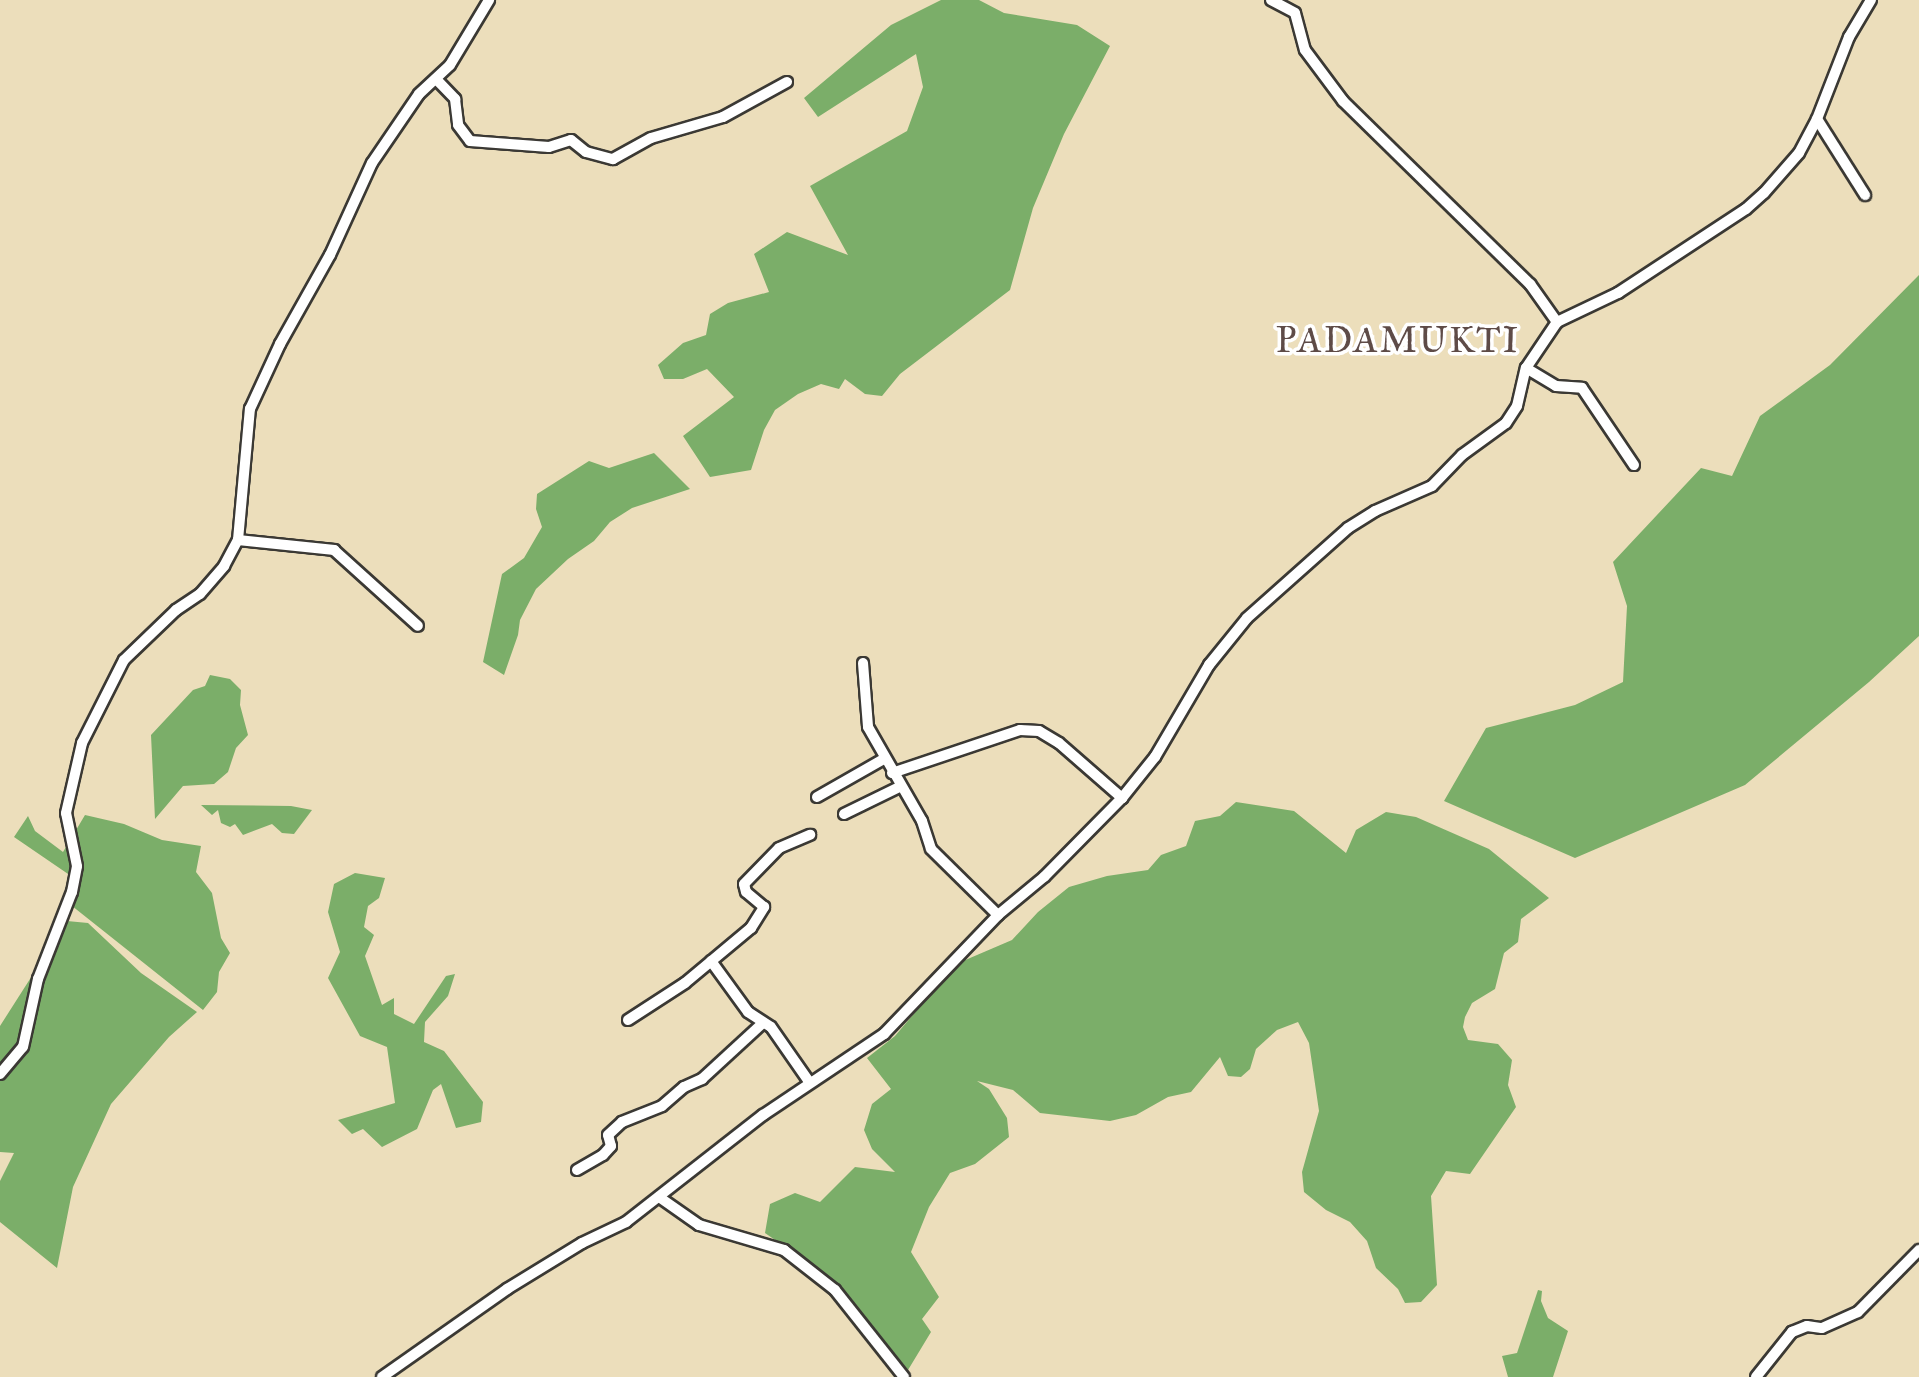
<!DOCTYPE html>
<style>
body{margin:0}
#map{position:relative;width:1919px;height:1377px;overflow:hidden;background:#ecdebb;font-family:"IM FELL Great Primer",serif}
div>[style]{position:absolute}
.forest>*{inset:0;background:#7bae69}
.roads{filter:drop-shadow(2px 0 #3b3934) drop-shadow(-2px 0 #3b3934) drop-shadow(0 2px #3b3934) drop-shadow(0 -2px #3b3934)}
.minor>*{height:10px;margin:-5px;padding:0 5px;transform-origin:5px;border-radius:5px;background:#fff}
span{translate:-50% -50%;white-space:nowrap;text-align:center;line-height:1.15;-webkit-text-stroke:7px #fff;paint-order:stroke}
.quarter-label{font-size:36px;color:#5e4b47;letter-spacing:2px}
</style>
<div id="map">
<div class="forest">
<i style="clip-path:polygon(941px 0,979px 0,1004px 13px,1077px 25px,1110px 46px,1064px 134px,1033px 208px,1010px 290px,900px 374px,882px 396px,865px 394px,845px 379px,839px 389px,821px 384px,798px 394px,775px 410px,764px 430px,751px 470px,710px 477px,683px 436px,734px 397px,707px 369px,683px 379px,664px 379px,658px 365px,683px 343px,706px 335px,710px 314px,728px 303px,769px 292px,754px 254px,787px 232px,848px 255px,810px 186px,907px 131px,923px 87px,916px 54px,818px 117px,804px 98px,891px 25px)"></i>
<i style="clip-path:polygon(1919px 275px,1919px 636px,1869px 682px,1745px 785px,1575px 858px,1444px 801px,1486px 728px,1575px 705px,1623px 682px,1627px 606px,1613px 562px,1701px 468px,1732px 476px,1760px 416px,1830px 365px)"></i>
<i style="clip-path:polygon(654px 453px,690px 489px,632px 508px,610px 522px,594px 541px,568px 559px,536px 589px,520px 620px,518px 635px,504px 675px,483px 662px,502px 574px,524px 558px,542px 527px,536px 509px,537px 494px,589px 461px,609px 468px)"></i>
<i style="clip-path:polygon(210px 675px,230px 679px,241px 690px,240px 705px,248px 735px,236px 748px,228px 772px,214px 784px,183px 786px,155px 819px,151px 735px,193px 690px,205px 686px)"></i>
<i style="clip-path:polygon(1236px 802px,1294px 811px,1346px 853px,1356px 830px,1386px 812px,1416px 817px,1489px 849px,1549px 898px,1521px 919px,1518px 942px,1504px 953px,1495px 989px,1472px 1003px,1465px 1017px,1463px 1027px,1468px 1040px,1498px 1044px,1512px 1060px,1508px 1085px,1516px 1107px,1470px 1174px,1446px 1171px,1431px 1196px,1437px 1285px,1421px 1302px,1405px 1303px,1398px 1289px,1376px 1268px,1367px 1241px,1350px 1222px,1326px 1210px,1304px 1192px,1302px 1172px,1319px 1111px,1309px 1043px,1298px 1022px,1277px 1030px,1256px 1049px,1250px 1069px,1241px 1077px,1228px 1076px,1220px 1057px,1191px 1092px,1168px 1097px,1136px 1115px,1110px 1121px,1040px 1113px,1013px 1090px,977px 1081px,989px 1089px,1007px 1118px,1009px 1137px,975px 1164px,950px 1173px,929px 1207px,911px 1252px,939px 1297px,922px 1319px,931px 1332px,908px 1370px,820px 1271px,765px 1233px,770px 1204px,795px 1193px,820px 1202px,855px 1167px,895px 1172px,872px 1149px,864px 1130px,872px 1104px,891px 1089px,867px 1058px,895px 1036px,956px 964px,1012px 940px,1038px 912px,1069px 887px,1107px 876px,1148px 870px,1161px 855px,1186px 846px,1195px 821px,1220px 816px)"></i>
<i style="clip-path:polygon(201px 805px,291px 806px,312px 810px,294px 834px,282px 833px,272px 824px,243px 835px,235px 824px,230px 827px,221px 823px,218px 810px,212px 815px)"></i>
<i style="clip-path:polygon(85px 815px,124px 824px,162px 840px,201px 846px,196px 872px,212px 893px,221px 938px,230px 953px,219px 972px,217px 992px,203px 1010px,62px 898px,71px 876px,14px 837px,28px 816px,35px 831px,63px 852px)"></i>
<i style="clip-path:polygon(355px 873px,385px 878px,379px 898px,368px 906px,364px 927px,374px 935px,365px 956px,382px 1005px,394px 998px,394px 1014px,414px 1024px,446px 976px,455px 974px,448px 996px,425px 1022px,424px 1042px,444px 1051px,483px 1102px,481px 1122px,456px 1128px,441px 1084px,433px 1090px,417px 1129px,382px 1147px,363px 1129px,352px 1134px,338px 1120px,395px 1103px,387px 1047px,360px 1036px,328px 978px,340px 952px,328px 912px,334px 884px)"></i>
<i style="clip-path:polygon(67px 921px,88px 923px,141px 973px,197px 1012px,169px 1037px,111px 1104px,73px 1187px,57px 1268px,0 1222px,0 1181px,14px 1153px,0 1152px,0 1026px)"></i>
<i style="clip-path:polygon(1538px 1290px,1542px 1291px,1541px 1301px,1548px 1318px,1568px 1331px,1553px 1377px,1508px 1377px,1502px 1356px,1517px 1353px)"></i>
</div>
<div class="roads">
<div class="minor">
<i style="left:1271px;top:0;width:27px;rotate:28deg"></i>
<i style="left:1295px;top:13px;width:38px;rotate:75deg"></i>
<i style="left:1305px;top:50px;width:64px;rotate:53.3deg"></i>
<i style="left:1343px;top:101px;width:262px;rotate:44.4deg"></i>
<i style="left:1530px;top:284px;width:47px;rotate:54.6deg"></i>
<i style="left:436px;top:79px;width:28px;rotate:46deg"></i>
<i style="left:455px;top:99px;width:26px;rotate:83deg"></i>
<i style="left:458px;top:125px;width:20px;rotate:53deg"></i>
<i style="left:470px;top:141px;width:79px;rotate:4.3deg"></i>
<i style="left:549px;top:147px;width:23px;rotate:-18deg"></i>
<i style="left:571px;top:140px;width:19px;rotate:39deg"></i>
<i style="left:586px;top:152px;width:28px;rotate:15deg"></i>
<i style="left:613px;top:159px;width:43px;rotate:-28.9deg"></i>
<i style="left:651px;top:138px;width:75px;rotate:-16.3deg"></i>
<i style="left:723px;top:117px;width:73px;rotate:-28.7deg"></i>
<i style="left:1817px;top:119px;width:90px;rotate:57.7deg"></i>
<i style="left:1526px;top:368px;width:35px;rotate:31deg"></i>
<i style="left:1556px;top:386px;width:26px;rotate:4deg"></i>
<i style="left:1582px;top:388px;width:93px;rotate:56deg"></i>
<i style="left:238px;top:540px;width:97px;rotate:5.9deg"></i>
<i style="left:334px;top:550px;width:113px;rotate:42.1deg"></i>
<i style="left:863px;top:663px;width:64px;rotate:85.5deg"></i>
<i style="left:868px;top:727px;width:108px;rotate:60.1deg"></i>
<i style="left:922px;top:821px;width:29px;rotate:72deg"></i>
<i style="left:931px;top:849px;width:94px;rotate:44.6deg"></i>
<i style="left:892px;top:773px;width:135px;rotate:-18.6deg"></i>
<i style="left:1020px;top:730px;width:19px;rotate:3deg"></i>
<i style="left:1039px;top:731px;width:23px;rotate:31deg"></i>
<i style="left:1059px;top:743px;width:84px;rotate:41.1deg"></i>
<i style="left:817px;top:797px;width:77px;rotate:-29.6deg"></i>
<i style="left:844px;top:814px;width:61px;rotate:-26.1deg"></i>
<i style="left:711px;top:961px;width:63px;rotate:54deg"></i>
<i style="left:748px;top:1012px;width:27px;rotate:33deg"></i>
<i style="left:771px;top:1027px;width:68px;rotate:55.1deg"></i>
<i style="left:628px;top:1020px;width:68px;rotate:-33deg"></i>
<i style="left:685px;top:983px;width:86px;rotate:-39.8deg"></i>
<i style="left:751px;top:928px;width:25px;rotate:-58deg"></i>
<i style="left:764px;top:907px;width:23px;rotate:-140deg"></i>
<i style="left:746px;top:892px;width:8px;rotate:-104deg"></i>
<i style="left:744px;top:884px;width:50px;rotate:-45.8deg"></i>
<i style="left:779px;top:848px;width:34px;rotate:-23deg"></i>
<i style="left:0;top:1074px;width:35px;rotate:-50deg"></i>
<i style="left:23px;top:1047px;width:70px;rotate:-77.6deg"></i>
<i style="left:38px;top:979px;width:93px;rotate:-68.7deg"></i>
<i style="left:72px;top:892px;width:26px;rotate:-79deg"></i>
<i style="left:77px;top:866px;width:54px;rotate:-101.7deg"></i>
<i style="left:66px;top:813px;width:72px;rotate:-77.1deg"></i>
<i style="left:82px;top:743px;width:93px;rotate:-63.2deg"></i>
<i style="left:124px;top:660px;width:72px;rotate:-43.9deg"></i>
<i style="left:176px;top:610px;width:29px;rotate:-34deg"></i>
<i style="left:200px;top:594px;width:37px;rotate:-49deg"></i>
<i style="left:224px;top:566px;width:30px;rotate:-62deg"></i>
<i style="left:238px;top:540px;width:132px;rotate:-84.8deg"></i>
<i style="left:250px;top:409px;width:72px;rotate:-65.2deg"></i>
<i style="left:280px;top:344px;width:102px;rotate:-60.7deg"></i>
<i style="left:330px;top:255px;width:101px;rotate:-65.5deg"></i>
<i style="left:372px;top:163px;width:83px;rotate:-55.7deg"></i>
<i style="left:419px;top:94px;width:42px;rotate:-43.1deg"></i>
<i style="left:450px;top:65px;width:76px;rotate:-59deg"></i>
<i style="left:577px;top:1170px;width:30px;rotate:-30deg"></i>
<i style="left:603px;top:1155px;width:12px;rotate:-48deg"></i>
<i style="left:611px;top:1146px;width:11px;rotate:-105deg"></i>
<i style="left:608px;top:1135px;width:19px;rotate:-43deg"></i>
<i style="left:622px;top:1122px;width:43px;rotate:-21.8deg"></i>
<i style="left:662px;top:1106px;width:29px;rotate:-41deg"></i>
<i style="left:684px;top:1087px;width:20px;rotate:-24deg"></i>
<i style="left:702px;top:1079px;width:83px;rotate:-42.6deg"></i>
<i style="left:659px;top:1197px;width:49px;rotate:35deg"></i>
<i style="left:699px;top:1225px;width:89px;rotate:16.4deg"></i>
<i style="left:784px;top:1250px;width:65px;rotate:38.1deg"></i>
<i style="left:835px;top:1290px;width:111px;rotate:51.6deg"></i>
<i style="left:382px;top:1377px;width:153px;rotate:-35.1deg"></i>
<i style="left:507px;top:1289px;width:88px;rotate:-31.5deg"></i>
<i style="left:582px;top:1243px;width:49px;rotate:-25.5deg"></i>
<i style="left:626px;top:1222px;width:174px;rotate:-38deg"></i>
<i style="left:763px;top:1115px;width:146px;rotate:-33.8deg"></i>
<i style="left:884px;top:1034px;width:165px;rotate:-46.2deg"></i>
<i style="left:998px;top:915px;width:60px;rotate:-39.6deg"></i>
<i style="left:1044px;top:877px;width:111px;rotate:-45.4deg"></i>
<i style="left:1122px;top:798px;width:53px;rotate:-51.2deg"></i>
<i style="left:1155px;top:757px;width:107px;rotate:-59.6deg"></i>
<i style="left:1209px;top:665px;width:60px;rotate:-51deg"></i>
<i style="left:1247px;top:618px;width:135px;rotate:-41.7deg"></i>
<i style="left:1348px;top:528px;width:32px;rotate:-32deg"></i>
<i style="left:1375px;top:511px;width:62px;rotate:-23.7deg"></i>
<i style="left:1432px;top:486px;width:43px;rotate:-45.9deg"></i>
<i style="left:1462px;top:455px;width:54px;rotate:-36deg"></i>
<i style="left:1506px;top:423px;width:20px;rotate:-57deg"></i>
<i style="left:1517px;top:406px;width:39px;rotate:-77deg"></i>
<i style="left:1526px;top:368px;width:55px;rotate:-56deg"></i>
<i style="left:1557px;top:322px;width:68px;rotate:-25.4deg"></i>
<i style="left:1618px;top:293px;width:153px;rotate:-33.3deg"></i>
<i style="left:1746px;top:209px;width:24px;rotate:-42deg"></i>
<i style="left:1764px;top:193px;width:53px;rotate:-48.8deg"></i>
<i style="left:1799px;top:153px;width:38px;rotate:-62deg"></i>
<i style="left:1817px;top:119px;width:88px;rotate:-68.7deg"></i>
<i style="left:1849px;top:37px;width:43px;rotate:-59.3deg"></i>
<i style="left:1756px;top:1377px;width:58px;rotate:-51.3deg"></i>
<i style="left:1792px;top:1332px;width:16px;rotate:-22deg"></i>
<i style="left:1807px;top:1326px;width:15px;rotate:8deg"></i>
<i style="left:1822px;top:1328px;width:39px;rotate:-24deg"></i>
<i style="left:1858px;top:1312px;width:87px;rotate:-45.5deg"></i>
</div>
</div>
<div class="quarter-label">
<span style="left:1398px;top:341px">PADAMUKTI</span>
</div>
</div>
